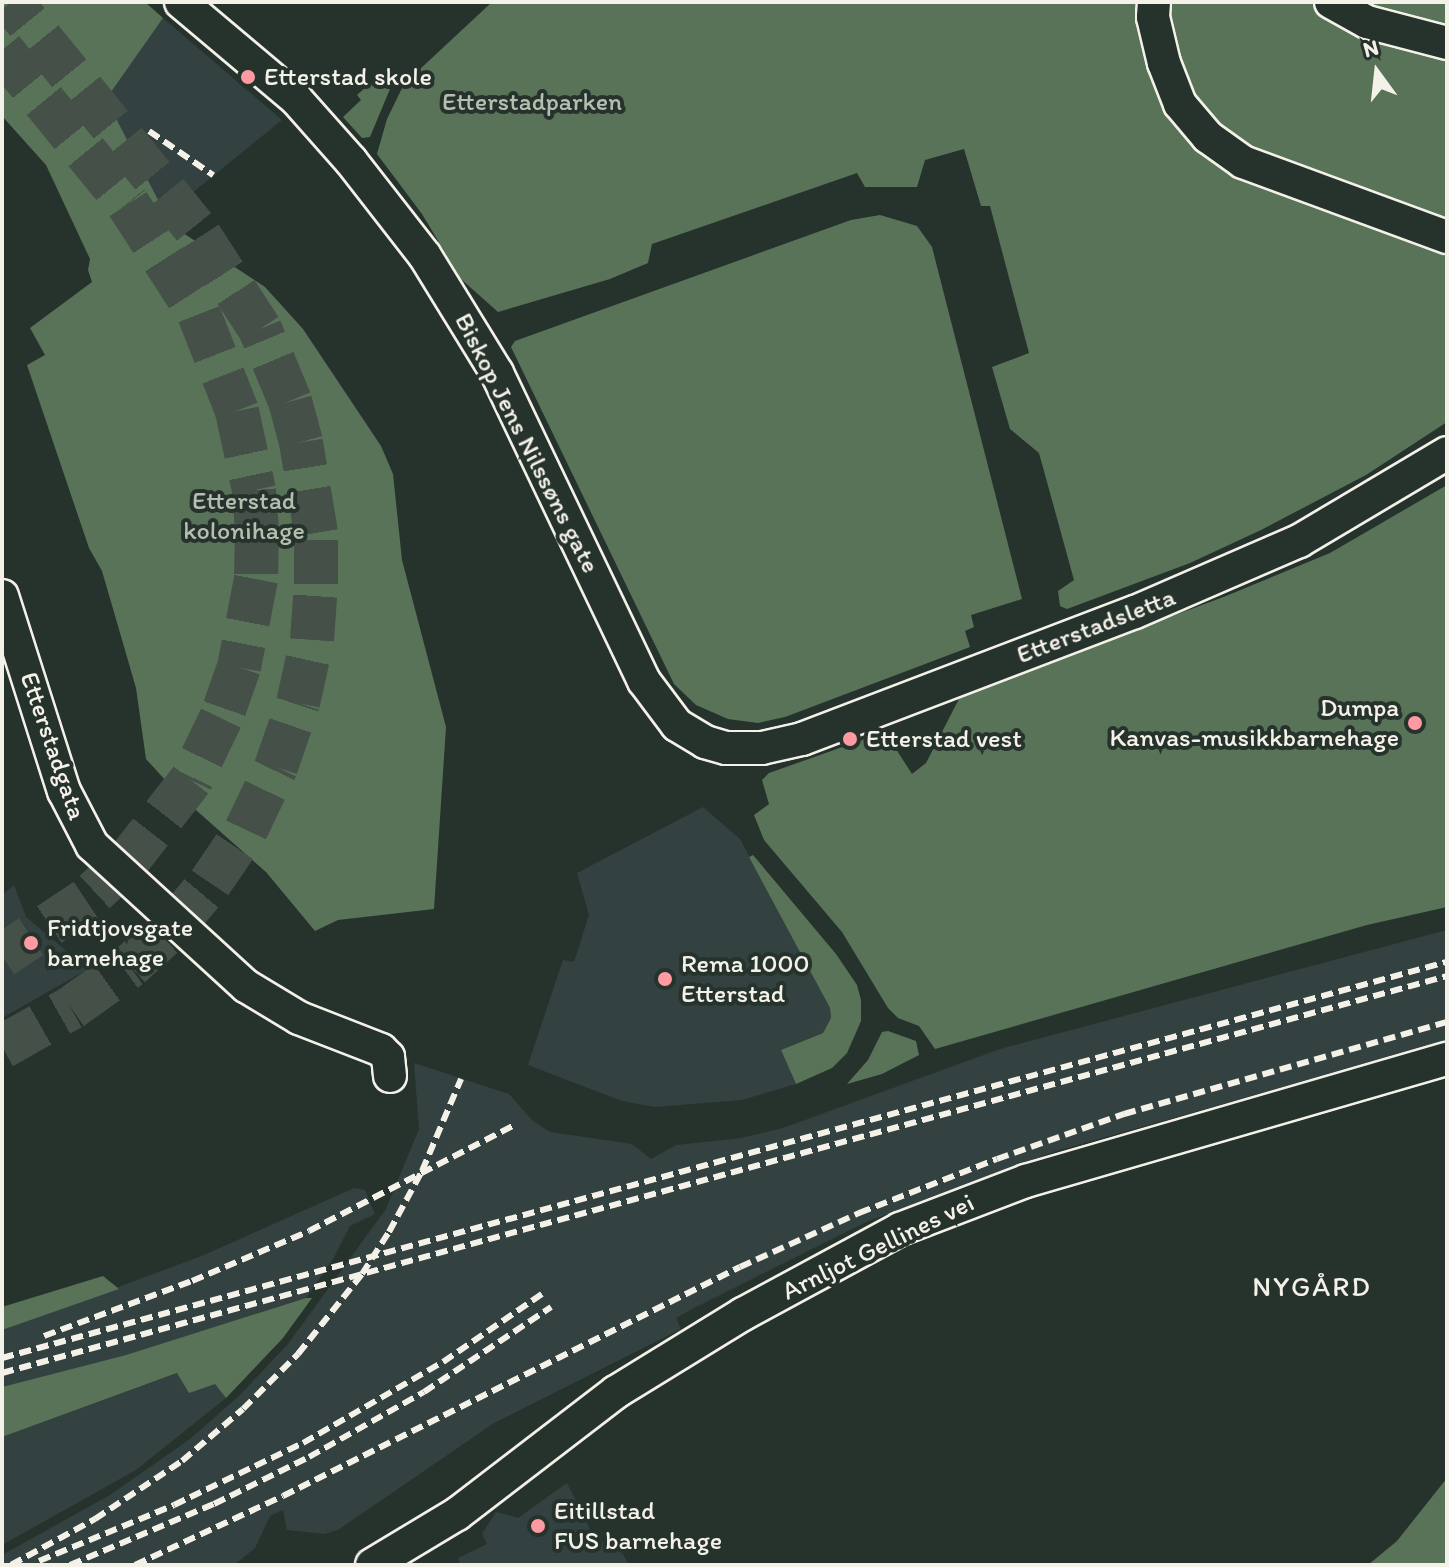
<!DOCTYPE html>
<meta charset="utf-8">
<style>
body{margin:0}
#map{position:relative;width:1449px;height:1567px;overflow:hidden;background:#26332d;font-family:Itim,sans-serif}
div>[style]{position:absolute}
.built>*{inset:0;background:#334140}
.green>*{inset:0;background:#597359}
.highway-tunnel>*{height:44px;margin-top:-22px;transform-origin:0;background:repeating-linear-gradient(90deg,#455049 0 44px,transparent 0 66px)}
.roads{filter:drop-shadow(2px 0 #f4f1e8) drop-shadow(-2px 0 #f4f1e8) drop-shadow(0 2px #f4f1e8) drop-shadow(0 -2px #f4f1e8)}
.minor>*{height:32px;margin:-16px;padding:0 16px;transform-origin:16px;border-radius:16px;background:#26332d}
.rail>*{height:6px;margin-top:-3px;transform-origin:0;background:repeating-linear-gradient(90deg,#f4f1e8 0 12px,transparent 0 18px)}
.dots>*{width:22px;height:22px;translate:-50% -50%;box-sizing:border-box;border:4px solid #26332d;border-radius:50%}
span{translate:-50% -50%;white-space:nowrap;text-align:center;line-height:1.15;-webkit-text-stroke:8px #26332d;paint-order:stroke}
.poi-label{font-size:26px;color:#f4f1e8}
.left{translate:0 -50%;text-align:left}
.right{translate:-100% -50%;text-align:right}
.park-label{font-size:26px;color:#b6bfaf}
.street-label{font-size:26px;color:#f4f1e8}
.neighbourhood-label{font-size:28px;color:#f4f1e8;letter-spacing:2px}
.frame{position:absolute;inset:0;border:4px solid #f4f1e8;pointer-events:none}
.north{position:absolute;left:1337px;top:32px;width:80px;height:80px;-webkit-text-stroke:6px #26332d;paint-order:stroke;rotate:345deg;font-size:22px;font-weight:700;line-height:32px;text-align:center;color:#f4f1e8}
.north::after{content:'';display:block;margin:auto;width:28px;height:36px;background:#f4f1e8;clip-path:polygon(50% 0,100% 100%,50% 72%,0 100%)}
</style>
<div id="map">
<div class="built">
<i style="clip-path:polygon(163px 18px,282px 120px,165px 215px,105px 98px)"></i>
<i style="clip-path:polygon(703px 807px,740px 839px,830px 1008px,831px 1018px,823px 1033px,781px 1050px,796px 1084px,742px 1100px,655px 1107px,622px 1101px,528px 1065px,563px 960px,574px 962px,589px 915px,577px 873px)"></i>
<i style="clip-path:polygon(14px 885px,26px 917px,88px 969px,2px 1018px,2px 895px)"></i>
<i style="clip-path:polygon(1447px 930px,1447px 1041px,1056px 1151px,866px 1222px,694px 1308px,676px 1318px,681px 1329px,494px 1423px,338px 1530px,324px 1534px,287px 1530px,283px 1510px,270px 1516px,255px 1548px,234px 1565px,2px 1565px,2px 1555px,110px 1495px,190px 1439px,239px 1396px,288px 1344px,386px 1209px,419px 1129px,414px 1063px,509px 1094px,533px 1121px,550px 1132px,632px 1144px,651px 1159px,676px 1145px,741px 1138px,783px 1128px,1000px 1049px)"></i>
<i style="clip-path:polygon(354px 1188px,365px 1190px,375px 1214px,350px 1226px,333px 1259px,306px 1298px,126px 1355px,2px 1387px,2px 1330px,202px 1256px)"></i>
<i style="clip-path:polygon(178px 1373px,183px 1383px,215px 1383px,226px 1398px,136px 1470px,2px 1545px,2px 1437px)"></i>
<i style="clip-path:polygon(567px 1483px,594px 1537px,608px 1546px,618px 1546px,629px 1565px,455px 1565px,460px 1562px,458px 1558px,487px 1544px,482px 1534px,496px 1512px,518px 1518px)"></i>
</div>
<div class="green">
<i style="clip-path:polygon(2px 2px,145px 2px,163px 18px,106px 99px,171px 225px,265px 287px,303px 329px,381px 446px,393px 474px,402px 560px,446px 727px,434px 909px,338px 920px,315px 931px,266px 872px,179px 795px,146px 759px,136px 688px,102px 571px,89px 548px,27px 365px,45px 355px,30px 328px,92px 282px,88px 270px,90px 259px,46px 165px,2px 116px)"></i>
<i style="clip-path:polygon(492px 2px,1447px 2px,1447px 422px,1366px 475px,1261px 530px,1190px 563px,1067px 609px,1060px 606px,1058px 591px,1074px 580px,1039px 453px,1010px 429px,992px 367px,1029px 353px,990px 206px,981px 206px,964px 149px,925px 160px,917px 187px,865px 187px,857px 173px,652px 244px,648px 263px,610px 279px,498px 312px,461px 279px,422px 214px,377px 154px,387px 119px,404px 84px)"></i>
<i style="clip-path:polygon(375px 79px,390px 89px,370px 137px,362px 138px,343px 117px,361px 100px,357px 95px)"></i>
<i style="clip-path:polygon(880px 215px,917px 226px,932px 247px,1022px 599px,971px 615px,974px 627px,965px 631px,970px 647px,785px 717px,758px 723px,728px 719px,696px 705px,674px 684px,511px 347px,515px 341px,851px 220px)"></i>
<i style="clip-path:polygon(1447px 485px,1447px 907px,1367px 925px,935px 1049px,919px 1026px,898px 1018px,888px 1008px,842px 932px,764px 840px,754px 815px,769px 804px,762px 780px,769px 773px,885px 732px,912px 774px,926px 763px,961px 695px,1226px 596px,1330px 553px)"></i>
<i style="clip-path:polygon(753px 855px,836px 954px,857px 985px,861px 1000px,861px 1021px,847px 1053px,832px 1068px,796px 1084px,781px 1050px,823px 1033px,831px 1018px,830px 1008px,749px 857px)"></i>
<i style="clip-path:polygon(888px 1031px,916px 1041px,919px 1055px,882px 1074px,847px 1084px,868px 1060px,882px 1032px)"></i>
<i style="clip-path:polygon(103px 1276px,119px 1289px,2px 1330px,2px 1307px)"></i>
<i style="clip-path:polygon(306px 1298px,312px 1298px,283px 1338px,226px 1398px,215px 1384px,189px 1393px,177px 1373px,2px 1437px,2px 1387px,126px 1355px)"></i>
<i style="clip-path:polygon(1447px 1478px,1447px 1565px,1368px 1565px,1397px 1541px)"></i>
</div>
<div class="highway-tunnel">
<i style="left:2px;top:50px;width:199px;rotate:50.7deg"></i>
<i style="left:128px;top:204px;width:131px;rotate:57.2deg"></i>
<i style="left:199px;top:314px;width:104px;rotate:68.6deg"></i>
<i style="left:237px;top:411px;width:81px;rotate:77.9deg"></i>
<i style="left:254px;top:490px;width:40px;rotate:85.7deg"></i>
<i style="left:257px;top:530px;width:49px;rotate:91.2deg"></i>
<i style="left:256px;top:579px;width:90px;rotate:100.9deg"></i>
<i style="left:239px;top:667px;width:54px;rotate:109.4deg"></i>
<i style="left:221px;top:718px;width:69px;rotate:115.8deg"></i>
<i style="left:191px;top:780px;width:104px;rotate:128deg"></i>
<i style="left:127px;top:862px;width:56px;rotate:137.2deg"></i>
<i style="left:86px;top:900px;width:101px;rotate:146.3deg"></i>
<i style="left:2px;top:1047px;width:79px;rotate:-29.5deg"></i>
<i style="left:71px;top:1008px;width:72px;rotate:-35.4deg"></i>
<i style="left:130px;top:966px;width:58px;rotate:-42.2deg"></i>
<i style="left:173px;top:927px;width:57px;rotate:-49.9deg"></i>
<i style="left:210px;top:883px;width:64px;rotate:-55.8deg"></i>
<i style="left:246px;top:830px;width:70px;rotate:-64.5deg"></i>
<i style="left:276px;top:767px;width:68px;rotate:-71deg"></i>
<i style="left:298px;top:703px;width:65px;rotate:-77.5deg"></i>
<i style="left:312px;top:640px;width:56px;rotate:-85.9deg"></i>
<i style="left:316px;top:584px;width:51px;rotate:-90deg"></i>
<i style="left:316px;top:533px;width:92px;rotate:-99.4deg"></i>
<i style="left:301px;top:442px;width:42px;rotate:-105deg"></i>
<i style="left:290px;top:401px;width:78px;rotate:-112.6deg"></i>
<i style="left:260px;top:329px;width:121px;rotate:-122.9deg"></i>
<i style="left:194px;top:227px;width:290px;rotate:-129.1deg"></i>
</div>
<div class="roads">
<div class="minor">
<i style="left:181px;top:2px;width:150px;rotate:40.1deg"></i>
<i style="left:296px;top:99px;width:83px;rotate:48.4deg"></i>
<i style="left:351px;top:161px;width:120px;rotate:52.1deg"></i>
<i style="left:425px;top:256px;width:137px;rotate:58.4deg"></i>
<i style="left:497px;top:373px;width:341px;rotate:64.5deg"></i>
<i style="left:644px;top:681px;width:55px;rotate:53.1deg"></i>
<i style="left:677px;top:725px;width:33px;rotate:31deg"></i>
<i style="left:705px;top:742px;width:22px;rotate:16deg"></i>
<i style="left:726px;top:748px;width:36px"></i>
<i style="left:762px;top:748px;width:41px;rotate:-12.7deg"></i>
<i style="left:802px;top:739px;width:356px;rotate:-20.9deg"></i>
<i style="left:1135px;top:612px;width:179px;rotate:-23.4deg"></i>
<i style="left:1299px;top:541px;width:172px;rotate:-30.7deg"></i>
<i style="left:1154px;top:2px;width:15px;rotate:94deg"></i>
<i style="left:1153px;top:17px;width:47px;rotate:76.6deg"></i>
<i style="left:1164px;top:63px;width:44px;rotate:68.7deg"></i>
<i style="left:1180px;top:104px;width:43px;rotate:49.7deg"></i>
<i style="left:1208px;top:137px;width:43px;rotate:35.5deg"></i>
<i style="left:1243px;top:162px;width:217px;rotate:20.2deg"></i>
<i style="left:1331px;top:2px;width:41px;rotate:29.1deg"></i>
<i style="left:1367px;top:22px;width:83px;rotate:14.7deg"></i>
<i style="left:2px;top:596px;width:205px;rotate:72.4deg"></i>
<i style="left:64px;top:791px;width:61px;rotate:62.6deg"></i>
<i style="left:92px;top:845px;width:209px;rotate:42.5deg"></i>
<i style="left:246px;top:986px;width:62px;rotate:31.1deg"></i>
<i style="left:299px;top:1018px;width:88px;rotate:21.3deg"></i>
<i style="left:381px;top:1050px;width:10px;rotate:45deg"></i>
<i style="left:388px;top:1057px;width:19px;rotate:84deg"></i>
<i style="left:372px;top:1565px;width:99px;rotate:-31deg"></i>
<i style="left:457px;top:1514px;width:200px;rotate:-37.5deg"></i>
<i style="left:616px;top:1392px;width:149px;rotate:-31.6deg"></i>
<i style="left:743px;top:1314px;width:179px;rotate:-28.4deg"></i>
<i style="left:900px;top:1229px;width:135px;rotate:-20.9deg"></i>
<i style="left:1026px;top:1181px;width:438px;rotate:-16.2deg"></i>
</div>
</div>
<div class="rail">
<i style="left:149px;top:131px;width:78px;rotate:34.5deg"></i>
<i style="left:44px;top:1336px;width:158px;rotate:-20.4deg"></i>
<i style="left:192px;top:1281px;width:127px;rotate:-23.1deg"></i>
<i style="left:309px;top:1231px;width:233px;rotate:-27.3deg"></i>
<i style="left:2px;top:1358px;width:1498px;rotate:-15.33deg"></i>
<i style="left:2px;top:1373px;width:1499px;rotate:-15.36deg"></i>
<i style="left:39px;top:1561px;width:146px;rotate:-22.5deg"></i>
<i style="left:174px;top:1505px;width:143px;rotate:-25.7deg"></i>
<i style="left:303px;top:1443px;width:162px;rotate:-30.1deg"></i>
<i style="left:443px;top:1362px;width:120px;rotate:-34.5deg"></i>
<i style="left:11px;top:1565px;width:96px;rotate:-28.7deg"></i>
<i style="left:95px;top:1519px;width:105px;rotate:-33.7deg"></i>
<i style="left:182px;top:1461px;width:80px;rotate:-40.4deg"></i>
<i style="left:243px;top:1409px;width:78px;rotate:-45deg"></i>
<i style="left:298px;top:1354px;width:102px;rotate:-51.3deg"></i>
<i style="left:362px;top:1274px;width:50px;rotate:-57.3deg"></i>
<i style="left:389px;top:1232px;width:69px;rotate:-61.6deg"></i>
<i style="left:422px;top:1171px;width:100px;rotate:-67deg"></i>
<i style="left:70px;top:1565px;width:156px;rotate:-23deg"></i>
<i style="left:214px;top:1504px;width:106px;rotate:-26.3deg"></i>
<i style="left:309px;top:1457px;width:132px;rotate:-29.5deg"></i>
<i style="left:424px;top:1392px;width:153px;rotate:-33.8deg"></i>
<i style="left:135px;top:1565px;width:163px;rotate:-25deg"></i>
<i style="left:283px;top:1496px;width:511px;rotate:-26.62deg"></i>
<i style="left:740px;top:1267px;width:131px;rotate:-24.4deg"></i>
<i style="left:859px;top:1213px;width:148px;rotate:-21.4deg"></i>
<i style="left:997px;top:1159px;width:135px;rotate:-19.5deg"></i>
<i style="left:1124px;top:1114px;width:336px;rotate:-15.9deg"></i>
</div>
<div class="dots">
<i style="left:248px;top:77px;background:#ff9aa2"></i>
<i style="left:1415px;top:723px;background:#ff9aa2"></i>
<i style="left:850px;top:739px;background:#ff9aa2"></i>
<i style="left:31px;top:943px;background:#ff9aa2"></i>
<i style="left:665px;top:979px;background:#ff9aa2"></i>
<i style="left:538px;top:1526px;background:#ff9aa2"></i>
</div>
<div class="poi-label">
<span class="left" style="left:264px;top:77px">Etterstad skole</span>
<span class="right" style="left:1399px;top:723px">Dumpa<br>Kanvas-musikkbarnehage</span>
<span class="left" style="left:866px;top:739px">Etterstad vest</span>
<span class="left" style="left:47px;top:943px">Fridtjovsgate<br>barnehage</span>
<span class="left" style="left:681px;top:979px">Rema 1000<br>Etterstad</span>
<span class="left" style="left:554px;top:1526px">Eitillstad<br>FUS barnehage</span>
</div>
<div class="park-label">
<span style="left:532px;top:102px">Etterstadparken</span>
<span style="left:244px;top:516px">Etterstad<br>kolonihage</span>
</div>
<div class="street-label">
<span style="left:527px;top:443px;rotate:63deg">Biskop Jens Nilssøns gate</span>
<span style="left:1096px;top:626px;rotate:-21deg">Etterstadsletta</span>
<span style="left:53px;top:746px;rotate:71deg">Etterstadgata</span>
<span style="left:878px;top:1247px;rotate:-26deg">Arnljot Gellines vei</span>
</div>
<div class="neighbourhood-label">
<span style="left:1312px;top:1286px">NYGÅRD</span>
</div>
<div class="frame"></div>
<div class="north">N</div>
</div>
